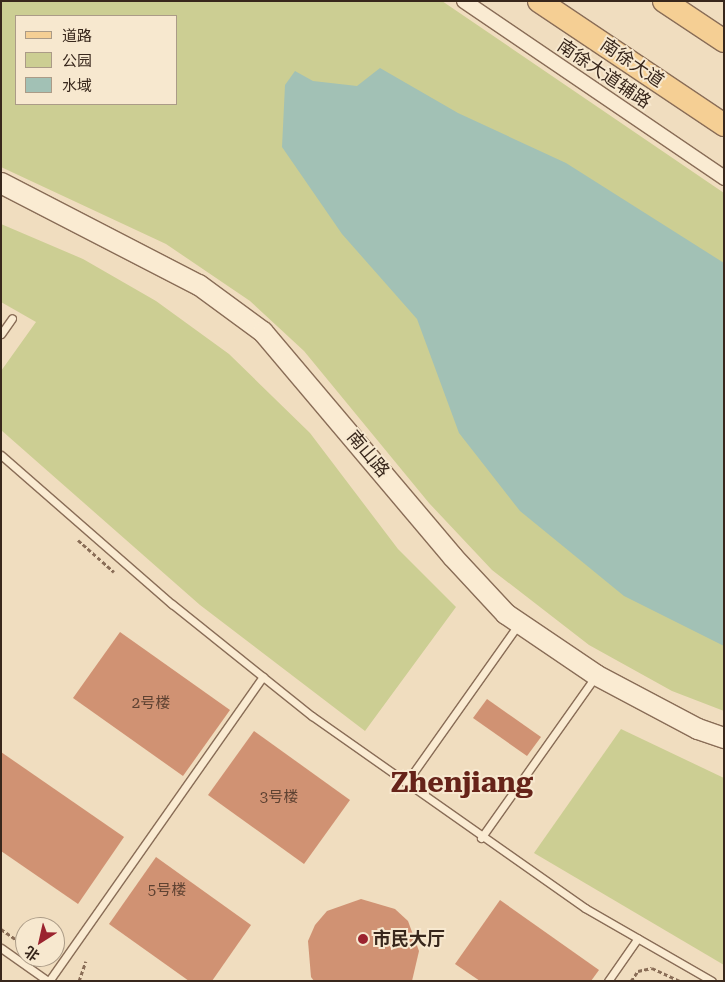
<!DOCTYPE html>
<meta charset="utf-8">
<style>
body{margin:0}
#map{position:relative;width:725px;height:982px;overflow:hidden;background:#f0ddbf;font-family:"Roboto Serif","Noto Sans SC",serif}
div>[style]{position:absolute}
.green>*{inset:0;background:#ccce93}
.water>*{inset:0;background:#a2c1b5}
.building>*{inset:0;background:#d09273}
.path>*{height:3px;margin-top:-1.5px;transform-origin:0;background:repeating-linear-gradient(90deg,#896d57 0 4px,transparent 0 6.5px)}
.roads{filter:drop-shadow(1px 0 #896d57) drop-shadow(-1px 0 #896d57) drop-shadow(0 1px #896d57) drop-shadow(0 -1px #896d57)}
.lane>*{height:7px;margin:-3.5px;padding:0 3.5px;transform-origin:3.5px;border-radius:3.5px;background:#faebd2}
.street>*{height:14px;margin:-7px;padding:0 7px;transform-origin:7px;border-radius:7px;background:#faebd2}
.secondary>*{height:20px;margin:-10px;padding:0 10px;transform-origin:10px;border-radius:10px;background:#faebd2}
.primary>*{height:22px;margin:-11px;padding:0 11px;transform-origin:11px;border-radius:11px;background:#f5cf94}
.dots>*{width:14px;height:14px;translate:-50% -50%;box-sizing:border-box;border:2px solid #f7e8cf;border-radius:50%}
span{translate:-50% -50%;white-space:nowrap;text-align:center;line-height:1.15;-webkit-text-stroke:4px #f7e8cf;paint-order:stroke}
.number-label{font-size:15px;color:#5e4232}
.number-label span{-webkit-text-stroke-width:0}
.street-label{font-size:18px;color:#38271c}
.poi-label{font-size:18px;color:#38271c;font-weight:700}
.left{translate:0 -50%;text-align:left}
.town-label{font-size:28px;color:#662319;font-weight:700}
.frame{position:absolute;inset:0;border:2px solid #38271c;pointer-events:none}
.legend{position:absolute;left:15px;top:15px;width:162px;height:90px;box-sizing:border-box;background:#f7e8cf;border:1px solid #ab9b87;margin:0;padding:6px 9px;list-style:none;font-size:15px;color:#38271c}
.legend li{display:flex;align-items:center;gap:10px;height:25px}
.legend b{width:25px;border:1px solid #ab9b87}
.north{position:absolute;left:15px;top:917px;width:50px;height:50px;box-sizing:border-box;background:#f7e8cf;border:1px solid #ab9b87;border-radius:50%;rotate:215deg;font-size:14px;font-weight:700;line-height:20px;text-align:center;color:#38271c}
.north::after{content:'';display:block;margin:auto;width:18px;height:22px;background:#9b242f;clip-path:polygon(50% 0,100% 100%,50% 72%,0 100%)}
</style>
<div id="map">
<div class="green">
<i style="clip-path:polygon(evenodd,1px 1px,442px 1px,724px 193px,724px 711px,672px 691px,589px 645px,492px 570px,429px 503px,304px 351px,250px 301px,166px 244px,1px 167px,1px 1px,16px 16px,176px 16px,176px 104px,16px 104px,16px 16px)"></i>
<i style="clip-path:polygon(1px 224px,83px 259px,156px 301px,229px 354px,310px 433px,398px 549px,456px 607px,365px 731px,200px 605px,1px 430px,1px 371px,36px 322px,1px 302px)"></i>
<i style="clip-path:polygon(621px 729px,724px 778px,724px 965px,534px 853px)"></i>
</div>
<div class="water">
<i style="clip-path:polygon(380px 68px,458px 113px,566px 163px,724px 263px,724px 646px,624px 596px,520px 511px,459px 433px,417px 319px,342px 234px,282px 147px,285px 85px,295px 71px,313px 81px,357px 86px)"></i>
</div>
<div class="building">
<i style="clip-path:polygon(120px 632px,230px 710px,183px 776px,73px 698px)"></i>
<i style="clip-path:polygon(487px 699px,541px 737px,527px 756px,473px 718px)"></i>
<i style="clip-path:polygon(254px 731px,350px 800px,304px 864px,208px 795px)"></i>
<i style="clip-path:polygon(1px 752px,124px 837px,78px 904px,1px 851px)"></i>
<i style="clip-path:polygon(156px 857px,251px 925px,212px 981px,189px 981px,109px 924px)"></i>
<i style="clip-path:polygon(361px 899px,395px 909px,408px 921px,419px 951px,412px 981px,314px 981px,311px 977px,308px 941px,315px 925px,327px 911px)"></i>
<i style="clip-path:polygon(500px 900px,599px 970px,591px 981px,480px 981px,455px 964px)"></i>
</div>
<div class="path">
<i style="left:78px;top:540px;width:48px;rotate:41.6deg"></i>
<i style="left:1px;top:929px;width:29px;rotate:35deg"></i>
<i style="left:55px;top:947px;width:7px;rotate:-63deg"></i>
<i style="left:79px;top:981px;width:21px;rotate:-71deg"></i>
<i style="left:631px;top:981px;width:12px;rotate:-55deg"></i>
<i style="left:638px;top:971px;width:14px;rotate:-12deg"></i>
<i style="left:652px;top:968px;width:31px;rotate:25deg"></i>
</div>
<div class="roads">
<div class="lane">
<i style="left:1px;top:334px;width:19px;rotate:-55deg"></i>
<i style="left:1px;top:455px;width:227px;rotate:41.1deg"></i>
<i style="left:172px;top:604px;width:179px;rotate:38.7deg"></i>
<i style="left:312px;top:716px;width:334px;rotate:35.1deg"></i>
<i style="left:585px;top:908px;width:146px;rotate:29.9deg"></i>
<i style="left:406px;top:783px;width:194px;rotate:-54.7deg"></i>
<i style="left:481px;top:838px;width:197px;rotate:-54.7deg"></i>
<i style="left:1px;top:948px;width:57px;rotate:35.1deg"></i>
<i style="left:49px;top:981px;width:372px;rotate:-54.9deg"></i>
<i style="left:608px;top:981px;width:52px;rotate:-55.1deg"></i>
</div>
<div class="street">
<i style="left:464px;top:1px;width:315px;rotate:34.2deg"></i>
</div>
<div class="secondary">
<i style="left:1px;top:183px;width:223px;rotate:27.3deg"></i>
<i style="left:199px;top:285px;width:79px;rotate:36.3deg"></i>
<i style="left:263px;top:332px;width:294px;rotate:49.8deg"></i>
<i style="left:453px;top:557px;width:78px;rotate:47.1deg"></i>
<i style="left:506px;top:614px;width:109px;rotate:34.1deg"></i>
<i style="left:596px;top:675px;width:115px;rotate:27.9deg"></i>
<i style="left:698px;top:729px;width:28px;rotate:19deg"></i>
</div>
<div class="primary">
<i style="left:539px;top:1px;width:223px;rotate:33.8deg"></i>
<i style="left:664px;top:1px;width:72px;rotate:33.7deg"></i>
</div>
</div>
<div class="dots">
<i style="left:363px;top:939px;background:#9b242f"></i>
</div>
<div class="number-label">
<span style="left:151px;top:704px">2号楼</span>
<span style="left:279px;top:798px">3号楼</span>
<span style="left:167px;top:891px">5号楼</span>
</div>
<div class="street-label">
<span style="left:632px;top:63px;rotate:34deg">南徐大道</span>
<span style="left:604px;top:74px;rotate:34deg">南徐大道辅路</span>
<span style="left:368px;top:454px;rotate:50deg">南山路</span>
</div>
<div class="poi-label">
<span class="left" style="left:373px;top:939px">市民大厅</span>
</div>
<div class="town-label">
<span style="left:462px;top:783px">Zhenjiang</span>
</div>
<div class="frame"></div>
<ul class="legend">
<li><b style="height:6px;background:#f5cf94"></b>道路</li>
<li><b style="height:14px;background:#ccce93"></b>公园</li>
<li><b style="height:14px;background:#a2c1b5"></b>水域</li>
</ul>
<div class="north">北</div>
</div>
